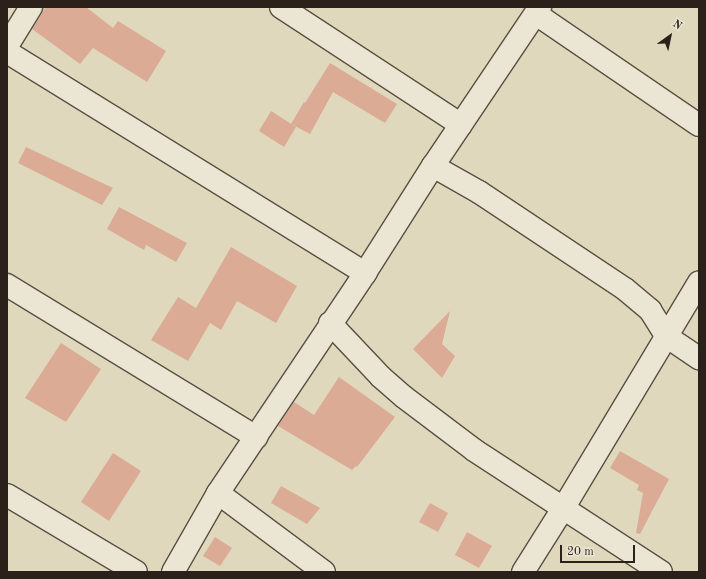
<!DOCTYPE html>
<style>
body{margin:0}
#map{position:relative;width:706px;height:579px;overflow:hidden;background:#dfd8bc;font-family:"Old Standard TT",serif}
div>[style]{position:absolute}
.building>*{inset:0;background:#dbab96}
.roads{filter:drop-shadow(1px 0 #594f42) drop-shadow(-1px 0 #594f42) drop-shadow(0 1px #594f42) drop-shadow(0 -1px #594f42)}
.minor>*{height:22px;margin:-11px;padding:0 11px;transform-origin:11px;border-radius:11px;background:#eae6d3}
span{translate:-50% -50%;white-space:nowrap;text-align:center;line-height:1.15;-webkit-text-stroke:3.5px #eae6d3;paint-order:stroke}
.frame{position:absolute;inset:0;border:8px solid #2c211a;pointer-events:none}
.north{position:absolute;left:650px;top:16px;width:40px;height:40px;-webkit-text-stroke:3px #eae6d3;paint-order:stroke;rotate:33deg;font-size:11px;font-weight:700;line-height:16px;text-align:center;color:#2c211a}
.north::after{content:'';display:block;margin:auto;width:14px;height:18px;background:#2c211a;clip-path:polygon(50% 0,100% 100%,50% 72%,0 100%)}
.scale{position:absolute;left:560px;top:545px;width:75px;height:18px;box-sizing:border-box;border:2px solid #2c211a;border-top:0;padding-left:5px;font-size:12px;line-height:14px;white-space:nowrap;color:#2c211a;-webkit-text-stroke:3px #eae6d3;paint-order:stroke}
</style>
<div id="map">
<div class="building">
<i style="clip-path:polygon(46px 7px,86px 7px,113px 28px,118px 21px,166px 51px,147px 82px,93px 48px,80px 64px,32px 29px)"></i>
<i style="clip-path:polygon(330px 63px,397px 104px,385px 123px,333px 92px,310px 134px,291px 124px,304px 102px,305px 103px)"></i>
<i style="clip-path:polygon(271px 111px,296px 127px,284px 147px,259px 131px)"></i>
<i style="clip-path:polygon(26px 147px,113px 188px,102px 205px,18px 163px)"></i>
<i style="clip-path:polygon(119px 207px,187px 243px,176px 262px,146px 245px,144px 250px,107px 229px)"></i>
<i style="clip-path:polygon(231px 247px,297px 286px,276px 323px,237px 301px,221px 330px,210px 323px,188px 361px,151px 340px,178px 297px,196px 308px)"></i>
<i style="clip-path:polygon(450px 311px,442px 344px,455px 356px,442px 378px,413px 349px)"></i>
<i style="clip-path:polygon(61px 343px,101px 369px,66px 422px,25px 398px)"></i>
<i style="clip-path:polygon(339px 377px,395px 417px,357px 467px,356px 466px,352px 470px,278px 426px,294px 402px,314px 415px)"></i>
<i style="clip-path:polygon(620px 451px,669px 479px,640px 534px,636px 533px,643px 493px,637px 490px,639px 485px,610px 468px)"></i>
<i style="clip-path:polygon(113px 453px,141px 471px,109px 521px,81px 502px)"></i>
<i style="clip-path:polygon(281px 486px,320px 508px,307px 524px,271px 503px)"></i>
<i style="clip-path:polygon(430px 503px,448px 513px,438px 532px,419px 522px)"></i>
<i style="clip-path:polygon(467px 532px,492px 546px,479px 568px,455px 555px)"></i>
<i style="clip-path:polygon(215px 537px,232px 548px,220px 566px,203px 556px)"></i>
</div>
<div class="roads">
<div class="minor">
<i style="left:281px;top:7px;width:215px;rotate:33.2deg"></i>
<i style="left:536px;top:14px;width:197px;rotate:34.3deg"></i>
<i style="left:7px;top:46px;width:46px;rotate:-58.4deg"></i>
<i style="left:7px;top:52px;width:421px;rotate:31.7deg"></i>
<i style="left:433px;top:166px;width:53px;rotate:29.5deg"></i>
<i style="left:479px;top:192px;width:175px;rotate:33.6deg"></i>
<i style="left:625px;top:289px;width:33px;rotate:40deg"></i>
<i style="left:650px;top:310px;width:31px;rotate:58deg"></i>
<i style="left:666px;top:336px;width:40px;rotate:34deg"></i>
<i style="left:7px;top:285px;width:292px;rotate:31.4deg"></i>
<i style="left:330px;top:323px;width:74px;rotate:46.6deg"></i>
<i style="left:381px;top:377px;width:30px;rotate:41deg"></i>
<i style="left:404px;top:397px;width:88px;rotate:37.1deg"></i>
<i style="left:474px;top:450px;width:223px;rotate:33.1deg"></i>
<i style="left:218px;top:493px;width:132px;rotate:36.7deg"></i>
<i style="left:7px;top:495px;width:150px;rotate:30.8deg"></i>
<i style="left:173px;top:572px;width:91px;rotate:-60.3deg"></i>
<i style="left:218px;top:493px;width:265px;rotate:-56.2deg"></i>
<i style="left:365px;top:273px;width:127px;rotate:-57.6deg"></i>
<i style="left:433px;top:166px;width:192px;rotate:-56.1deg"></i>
<i style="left:523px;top:572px;width:77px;rotate:-57.8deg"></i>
<i style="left:564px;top:507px;width:262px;rotate:-59deg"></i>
</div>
</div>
<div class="frame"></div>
<div class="north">N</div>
<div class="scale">20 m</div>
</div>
